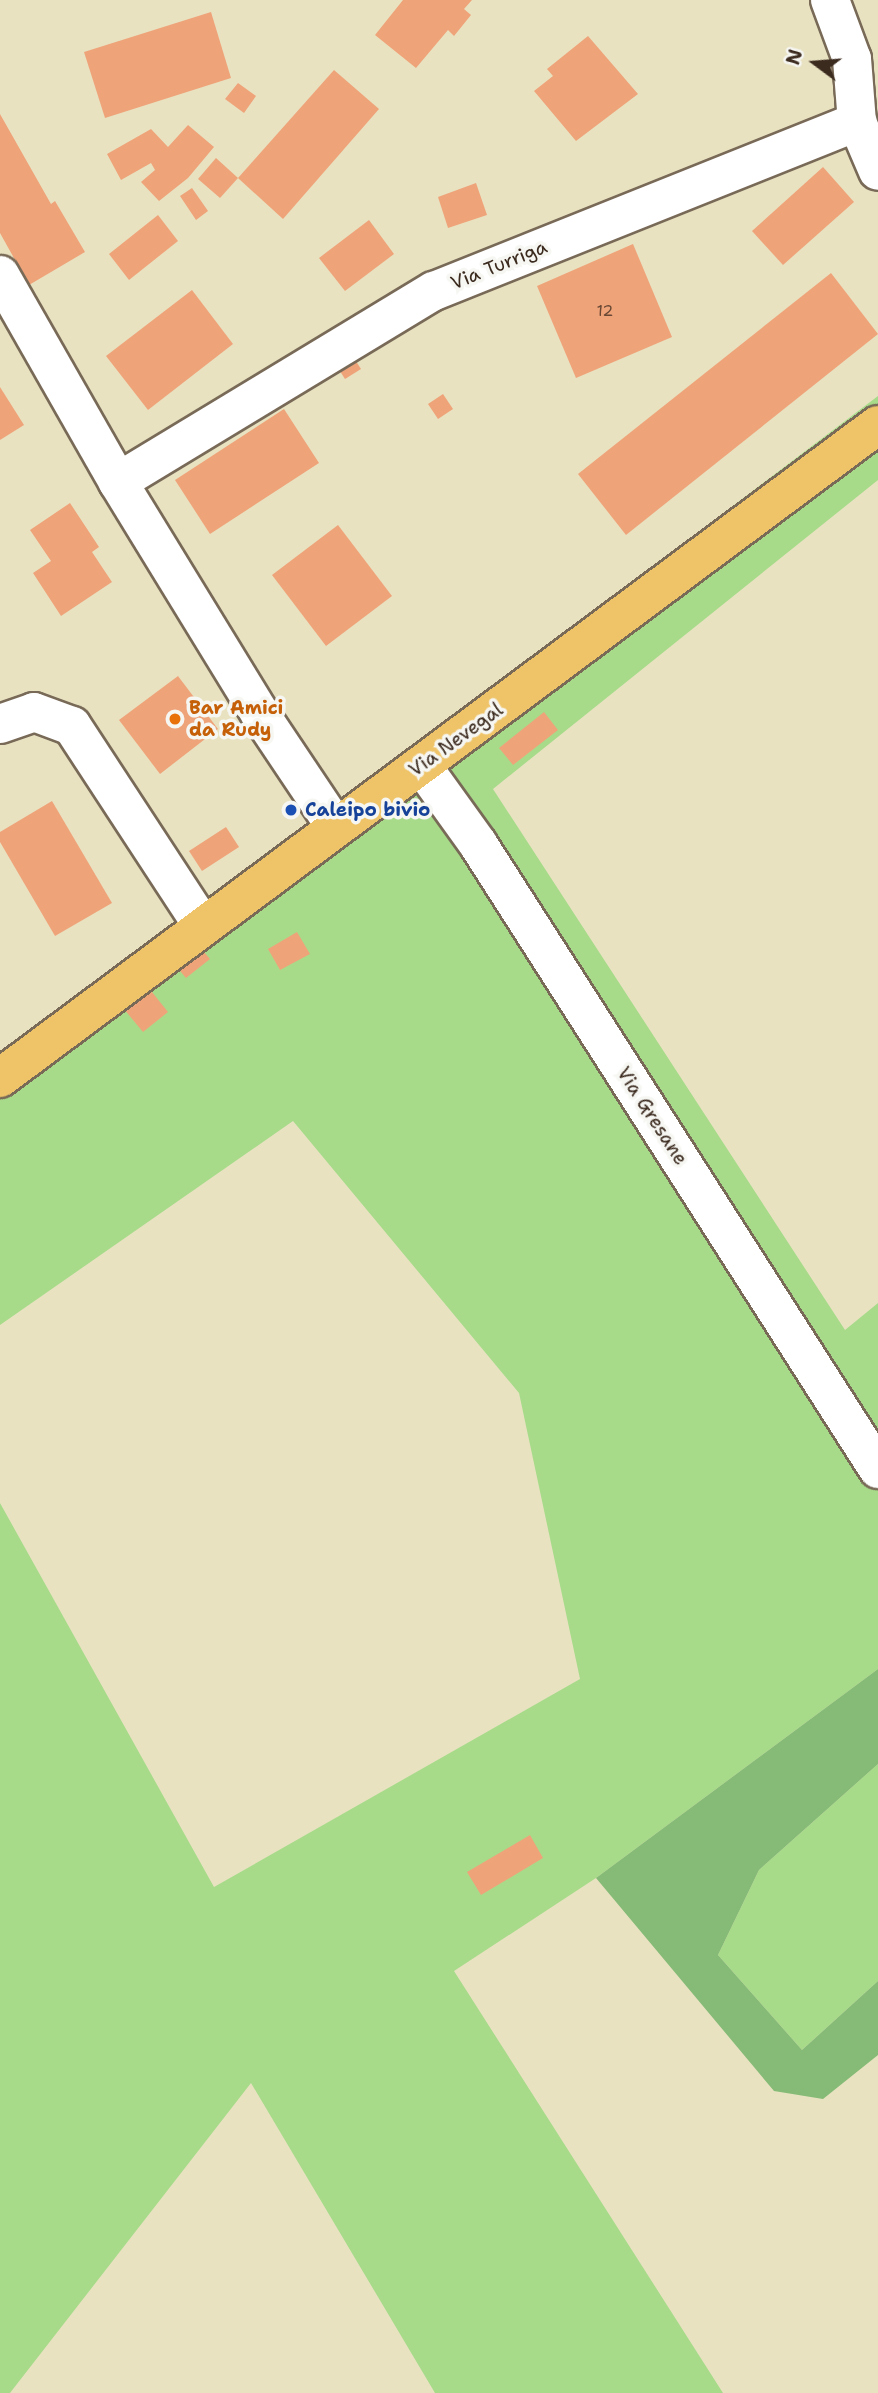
<!DOCTYPE html>
<style>
body{margin:0}
#map{position:relative;width:878px;height:2393px;overflow:hidden;background:#e8e2c1;font-family:"Shantell Sans",sans-serif}
div>[style]{position:absolute}
.green>*{inset:0;background:#a7db8a}
.forest>*{inset:0;background:#85bb76}
.building>*{inset:0;background:#efa379}
.roads{filter:drop-shadow(2px 0 #786a57) drop-shadow(-2px 0 #786a57) drop-shadow(0 2px #786a57) drop-shadow(0 -2px #786a57)}
.minor>*{height:38px;margin:-19px;padding:0 19px;transform-origin:19px;border-radius:19px;background:#fff}
.major>*{height:38px;margin:-19px;padding:0 19px;transform-origin:19px;border-radius:19px;background:#efc469}
.dots>*{width:19px;height:19px;translate:-50% -50%;box-sizing:border-box;border:4px solid #f6f6f2;border-radius:50%}
span{translate:-50% -50%;white-space:nowrap;text-align:center;line-height:1.15;-webkit-text-stroke:7px #f6f6f2;paint-order:stroke}
.number-label{font-size:16px;color:#684835}
.number-label span{-webkit-text-stroke-width:0}
.street-label{font-size:19px;color:#3b2a1e}
.food-label{font-size:19px;color:#c56008;font-weight:700}
.left{translate:0 -50%;text-align:left}
.transit-label{font-size:19px;color:#164399;font-weight:700}
.north{position:absolute;left:780px;top:28px;width:70px;height:70px;-webkit-text-stroke:5px #f6f6f2;paint-order:stroke;rotate:286deg;font-size:19px;font-weight:700;line-height:28px;text-align:center;color:#3b2a1e}
.north::after{content:'';display:block;margin:auto;width:24px;height:32px;background:#3b2a1e;clip-path:polygon(50% 0,100% 100%,50% 72%,0 100%)}
</style>
<div id="map">
<div class="green">
<i style="clip-path:polygon(878px 396px,878px 480px,493px 789px,845px 1330px,878px 1303px,878px 1669px,596px 1878px,454px 1971px,723px 2393px,435px 2393px,251px 2083px,10px 2393px,0 2393px,0 1503px,214px 1887px,580px 1679px,519px 1393px,293px 1121px,0 1325px,0 1061px)"></i>
<i style="clip-path:polygon(878px 1764px,878px 1981px,802px 2050px,718px 1955px,759px 1870px)"></i>
</div>
<div class="forest">
<i style="clip-path:polygon(878px 1669px,878px 1764px,759px 1870px,718px 1955px,802px 2050px,878px 1981px,878px 2055px,823px 2099px,774px 2091px,596px 1878px)"></i>
</div>
<div class="building">
<i style="clip-path:polygon(403px 0,472px 0,464px 9px,471px 15px,454px 36px,448px 30px,416px 68px,375px 35px)"></i>
<i style="clip-path:polygon(211px 12px,231px 78px,105px 118px,84px 52px)"></i>
<i style="clip-path:polygon(588px 36px,638px 94px,576px 141px,534px 91px,553px 76px,547px 69px)"></i>
<i style="clip-path:polygon(334px 70px,379px 109px,283px 219px,238px 178px)"></i>
<i style="clip-path:polygon(238px 83px,256px 96px,244px 113px,225px 99px)"></i>
<i style="clip-path:polygon(0 114px,51px 204px,55px 201px,85px 252px,29px 285px,0 233px)"></i>
<i style="clip-path:polygon(188px 125px,214px 147px,188px 178px,159px 201px,141px 182px,155px 170px,151px 163px,121px 180px,107px 154px,151px 129px,168px 147px)"></i>
<i style="clip-path:polygon(216px 158px,238px 178px,220px 198px,198px 179px)"></i>
<i style="clip-path:polygon(823px 167px,854px 202px,783px 265px,752px 231px)"></i>
<i style="clip-path:polygon(476px 183px,487px 215px,448px 228px,438px 197px)"></i>
<i style="clip-path:polygon(192px 188px,208px 211px,196px 220px,180px 196px)"></i>
<i style="clip-path:polygon(158px 215px,178px 241px,129px 280px,109px 254px)"></i>
<i style="clip-path:polygon(369px 220px,394px 254px,345px 291px,319px 258px)"></i>
<i style="clip-path:polygon(633px 244px,672px 337px,576px 378px,537px 286px)"></i>
<i style="clip-path:polygon(831px 273px,878px 334px,626px 535px,578px 474px)"></i>
<i style="clip-path:polygon(192px 290px,233px 344px,148px 410px,106px 356px)"></i>
<i style="clip-path:polygon(352px 355px,361px 369px,345px 379px,336px 365px)"></i>
<i style="clip-path:polygon(0 387px,24px 425px,0 440px)"></i>
<i style="clip-path:polygon(443px 394px,453px 409px,438px 419px,428px 404px)"></i>
<i style="clip-path:polygon(284px 409px,319px 463px,210px 534px,175px 480px)"></i>
<i style="clip-path:polygon(70px 503px,99px 547px,92px 552px,112px 582px,61px 616px,33px 573px,51px 561px,30px 530px)"></i>
<i style="clip-path:polygon(338px 525px,392px 596px,326px 646px,272px 575px)"></i>
<i style="clip-path:polygon(178px 676px,218px 729px,160px 774px,119px 720px)"></i>
<i style="clip-path:polygon(544px 712px,558px 730px,513px 765px,499px 748px)"></i>
<i style="clip-path:polygon(52px 801px,112px 903px,55px 936px,0 842px,0 832px)"></i>
<i style="clip-path:polygon(226px 827px,239px 847px,202px 871px,189px 851px)"></i>
<i style="clip-path:polygon(297px 932px,310px 954px,280px 970px,268px 949px)"></i>
<i style="clip-path:polygon(199px 946px,210px 959px,186px 978px,175px 965px)"></i>
<i style="clip-path:polygon(148px 987px,168px 1012px,143px 1032px,123px 1008px)"></i>
<i style="clip-path:polygon(530px 1835px,543px 1858px,481px 1895px,467px 1872px)"></i>
</div>
<div class="roads">
<div class="minor">
<i style="left:830px;top:0;width:63px;rotate:69.6deg"></i>
<i style="left:852px;top:59px;width:63px;rotate:85.5deg"></i>
<i style="left:857px;top:122px;width:53px;rotate:66.8deg"></i>
<i style="left:0;top:275px;width:238px;rotate:60.3deg"></i>
<i style="left:118px;top:482px;width:272px;rotate:58.5deg"></i>
<i style="left:260px;top:714px;width:135px;rotate:56.2deg"></i>
<i style="left:118px;top:482px;width:369px;rotate:-31.2deg"></i>
<i style="left:434px;top:291px;width:456px;rotate:-21.8deg"></i>
<i style="left:0;top:724px;width:36px;rotate:-19deg"></i>
<i style="left:34px;top:712px;width:40px;rotate:20.2deg"></i>
<i style="left:72px;top:726px;width:238px;rotate:56.8deg"></i>
<i style="left:422px;top:766px;width:96px;rotate:54.3deg"></i>
<i style="left:478px;top:844px;width:742px;rotate:57.38deg"></i>
</div>
<div class="major">
<i style="left:0;top:1078px;width:1094px;rotate:-36.64deg"></i>
</div>
</div>
<div class="dots">
<i style="left:175px;top:719px;background:#e8710a"></i>
<i style="left:291px;top:810px;background:#1a4fb4"></i>
</div>
<div class="number-label">
<span style="left:605px;top:311px">12</span>
</div>
<div class="street-label">
<span style="left:499px;top:265px;rotate:-22deg">Via Turriga</span>
<span style="left:456px;top:740px;rotate:-36deg">Via Nevegal</span>
<span style="left:652px;top:1116px;rotate:57deg">Via Gresane</span>
</div>
<div class="food-label">
<span class="left" style="left:189px;top:719px">Bar Amici<br>da Rudy</span>
</div>
<div class="transit-label">
<span class="left" style="left:305px;top:810px">Caleipo bivio</span>
</div>
<div class="north">N</div>
</div>
